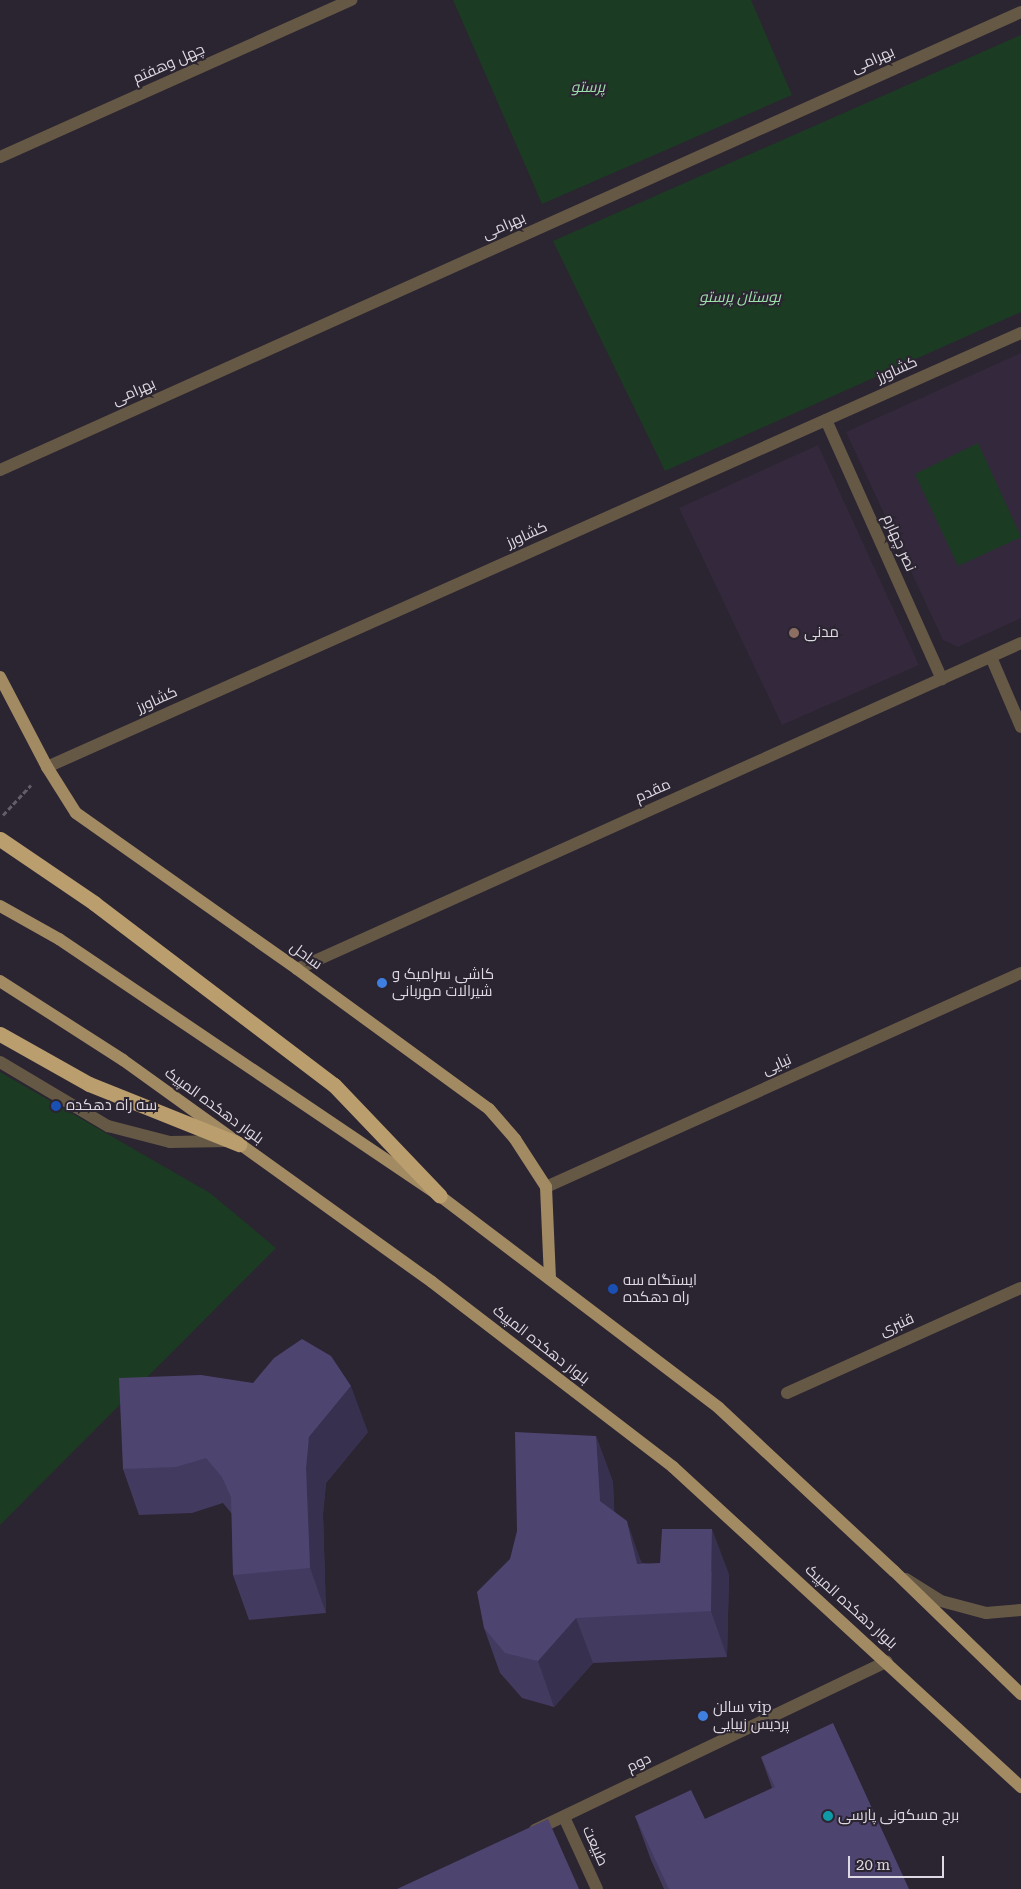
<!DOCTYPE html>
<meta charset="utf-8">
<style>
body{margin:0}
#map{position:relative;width:1021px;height:1889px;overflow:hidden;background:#2b2431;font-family:"Roboto Serif",Cairo,serif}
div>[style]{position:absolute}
.built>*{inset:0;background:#34293c}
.green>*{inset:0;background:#1c3b23}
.path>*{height:3px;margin-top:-1.5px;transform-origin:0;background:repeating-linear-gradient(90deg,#635d68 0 5px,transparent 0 7.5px)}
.minor>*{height:12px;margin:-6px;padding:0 6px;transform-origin:6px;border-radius:6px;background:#655946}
.major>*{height:12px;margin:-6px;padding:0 6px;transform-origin:6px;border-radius:6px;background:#a28a63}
.highway>*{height:15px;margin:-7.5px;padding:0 7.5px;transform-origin:7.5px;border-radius:7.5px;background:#ba9e6e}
.wall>*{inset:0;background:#433a60}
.shaded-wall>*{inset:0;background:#37304e}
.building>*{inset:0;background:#4e4470}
.dots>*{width:14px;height:14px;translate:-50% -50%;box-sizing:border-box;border:2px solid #2b2431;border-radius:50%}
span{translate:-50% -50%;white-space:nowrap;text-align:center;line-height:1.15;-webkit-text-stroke:4px #2b2431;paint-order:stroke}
.street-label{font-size:15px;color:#ded9e2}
.park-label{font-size:15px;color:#9de1aa;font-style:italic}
.poi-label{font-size:15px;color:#ded9e2}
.left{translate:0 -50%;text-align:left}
.scale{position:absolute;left:848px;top:1856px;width:96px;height:22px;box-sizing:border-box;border:2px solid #ded9e2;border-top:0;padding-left:6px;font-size:15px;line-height:18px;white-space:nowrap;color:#ded9e2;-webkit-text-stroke:4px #2b2431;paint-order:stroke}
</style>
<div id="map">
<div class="built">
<i style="clip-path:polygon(1021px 353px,1021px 618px,958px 647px,943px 640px,846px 432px)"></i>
<i style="clip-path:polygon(818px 445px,919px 665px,782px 725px,679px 508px)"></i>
</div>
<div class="green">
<i style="clip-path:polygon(453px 0,751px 0,792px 95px,542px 204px)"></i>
<i style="clip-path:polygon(1021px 35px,1021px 312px,665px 471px,553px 241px)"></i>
<i style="clip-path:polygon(978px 443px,1021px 537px,958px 566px,915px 474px)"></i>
<i style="clip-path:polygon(0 1072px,210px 1193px,276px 1248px,0 1525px)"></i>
</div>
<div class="path">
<i style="left:3px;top:815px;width:41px;rotate:-47deg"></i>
</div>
<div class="minor">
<i style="left:0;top:157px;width:385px;rotate:-24.1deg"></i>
<i style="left:826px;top:420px;width:284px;rotate:65.9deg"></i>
<i style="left:0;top:470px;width:1119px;rotate:-24.16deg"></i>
<i style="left:991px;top:657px;width:76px;rotate:66.8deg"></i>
<i style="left:47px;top:767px;width:1066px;rotate:-24.02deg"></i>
<i style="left:297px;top:969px;width:794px;rotate:-24.24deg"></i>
<i style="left:0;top:1062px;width:126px;rotate:30.7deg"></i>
<i style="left:108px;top:1126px;width:64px;rotate:14.5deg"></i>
<i style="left:170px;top:1142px;width:58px;rotate:-1deg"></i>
<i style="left:546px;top:1187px;width:521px;rotate:-24.25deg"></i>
<i style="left:787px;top:1393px;width:256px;rotate:-24.2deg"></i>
<i style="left:906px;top:1579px;width:41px;rotate:32.2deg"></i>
<i style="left:941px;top:1601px;width:47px;rotate:14.9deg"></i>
<i style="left:986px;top:1613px;width:35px;rotate:-5deg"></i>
<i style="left:564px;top:1817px;width:79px;rotate:65.4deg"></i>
<i style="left:535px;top:1830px;width:390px;rotate:-25.6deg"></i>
</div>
<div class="major">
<i style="left:0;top:677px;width:102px;rotate:62.4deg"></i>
<i style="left:47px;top:767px;width:54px;rotate:57.8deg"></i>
<i style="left:76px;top:813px;width:271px;rotate:35.2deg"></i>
<i style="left:297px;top:969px;width:238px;rotate:36.1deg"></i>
<i style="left:489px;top:1109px;width:40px;rotate:49deg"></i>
<i style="left:515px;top:1139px;width:57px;rotate:57.1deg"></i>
<i style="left:546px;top:1187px;width:92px;rotate:87.5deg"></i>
<i style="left:0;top:906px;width:68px;rotate:29.2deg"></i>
<i style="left:59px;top:939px;width:460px;rotate:34deg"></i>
<i style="left:440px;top:1196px;width:350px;rotate:37.2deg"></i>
<i style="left:719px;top:1408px;width:239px;rotate:43deg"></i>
<i style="left:894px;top:1571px;width:177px;rotate:44.1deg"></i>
<i style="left:0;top:981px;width:146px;rotate:32.7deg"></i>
<i style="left:123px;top:1060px;width:380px;rotate:35.7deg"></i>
<i style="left:432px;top:1282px;width:304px;rotate:37.5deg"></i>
<i style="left:673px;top:1467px;width:473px;rotate:42.6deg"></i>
</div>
<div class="highway">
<i style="left:0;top:839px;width:114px;rotate:34.2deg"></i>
<i style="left:94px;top:903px;width:301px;rotate:37.2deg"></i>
<i style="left:334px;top:1085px;width:153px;rotate:46.3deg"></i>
<i style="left:0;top:1034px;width:102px;rotate:29.3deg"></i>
<i style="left:89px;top:1084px;width:162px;rotate:21.8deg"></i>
</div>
<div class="wall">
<i style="clip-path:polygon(368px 1432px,326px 1483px,323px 1514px,326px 1613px,249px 1620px,233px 1575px,232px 1514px,223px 1503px,192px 1513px,139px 1515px,123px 1469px)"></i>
<i style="clip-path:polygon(596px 1436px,613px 1482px,614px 1512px,642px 1563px,729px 1574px,727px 1657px,593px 1663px,554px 1707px,522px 1698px,500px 1673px,484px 1628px,510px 1559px)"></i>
<i style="clip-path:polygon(761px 1757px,909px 1889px,664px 1889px,651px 1860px,635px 1816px,705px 1819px,772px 1788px)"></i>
</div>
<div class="shaded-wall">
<i style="clip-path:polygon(351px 1386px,368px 1432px,326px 1483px,323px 1514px,326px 1613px,310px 1568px,306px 1468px,309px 1437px)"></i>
<i style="clip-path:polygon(596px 1436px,613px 1482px,616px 1546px,600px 1501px)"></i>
<i style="clip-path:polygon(627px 1521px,643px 1567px,637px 1564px)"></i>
<i style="clip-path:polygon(712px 1529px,729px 1574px,727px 1657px,711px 1611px)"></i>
<i style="clip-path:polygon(576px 1618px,593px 1663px,554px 1707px,538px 1661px)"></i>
</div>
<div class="building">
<i style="clip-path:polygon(302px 1339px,331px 1356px,351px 1386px,309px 1437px,306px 1468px,310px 1568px,233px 1575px,231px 1497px,222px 1477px,206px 1458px,176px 1467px,123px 1469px,119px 1378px,201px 1375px,253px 1383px,274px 1358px)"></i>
<i style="clip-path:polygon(515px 1432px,596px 1436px,600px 1501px,627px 1521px,637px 1564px,660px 1563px,662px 1529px,712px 1529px,711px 1611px,576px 1618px,538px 1661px,505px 1653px,484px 1628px,477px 1592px,510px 1559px,517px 1531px)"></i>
<i style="clip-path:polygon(833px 1723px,909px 1889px,669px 1889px,635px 1816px,691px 1790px,705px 1819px,775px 1787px,761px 1757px)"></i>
<i style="clip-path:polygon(548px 1819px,579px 1889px,397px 1889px)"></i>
</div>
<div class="dots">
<i style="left:794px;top:633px;background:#8d6e63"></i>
<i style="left:382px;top:983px;background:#3f7fe0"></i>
<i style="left:56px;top:1106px;background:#1a4fb4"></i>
<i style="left:613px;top:1289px;background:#1a4fb4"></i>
<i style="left:703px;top:1716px;background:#3f7fe0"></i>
<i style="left:828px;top:1816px;background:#0f9aa8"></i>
</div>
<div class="street-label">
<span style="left:873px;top:60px;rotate:-24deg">بهرامی</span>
<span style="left:169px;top:64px;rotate:-24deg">چهل وهفتم</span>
<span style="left:504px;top:226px;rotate:-24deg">بهرامی</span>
<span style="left:897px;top:370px;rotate:-24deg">کشاورز</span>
<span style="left:134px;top:392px;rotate:-24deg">بهرامی</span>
<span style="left:527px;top:535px;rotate:-24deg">کشاورز</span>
<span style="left:899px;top:543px;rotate:66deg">نصر چهارم</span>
<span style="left:157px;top:700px;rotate:-24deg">کشاورز</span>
<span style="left:653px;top:791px;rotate:-24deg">مقدم</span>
<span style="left:306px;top:956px;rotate:36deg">ساحل</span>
<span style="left:777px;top:1065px;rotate:-24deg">نیایی</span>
<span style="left:214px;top:1106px;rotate:36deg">بلوار دهکده المپیک</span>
<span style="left:897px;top:1325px;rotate:-24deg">قنبری</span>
<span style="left:541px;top:1345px;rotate:38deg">بلوار دهکده المپیک</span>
<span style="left:851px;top:1607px;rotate:42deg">بلوار دهکده المپیک</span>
<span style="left:639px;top:1763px;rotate:-26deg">دوم</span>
<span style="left:595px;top:1846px;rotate:66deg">طبیعت</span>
</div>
<div class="park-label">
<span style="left:588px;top:88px">پرستو</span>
<span style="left:740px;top:298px">بوستان پرستو</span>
</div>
<div class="poi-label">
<span class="left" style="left:804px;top:633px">مدنی</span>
<span class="left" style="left:392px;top:983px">کاشی سرامیک و<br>شیرالات مهربانی</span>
<span class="left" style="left:66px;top:1106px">سه راه دهکده</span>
<span class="left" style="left:623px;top:1289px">ایستگاه سه<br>راه دهکده</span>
<span class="left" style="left:713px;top:1716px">سالن vip<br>پردیس زیبایی</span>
<span class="left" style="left:838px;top:1816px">برج مسکونی پارسی</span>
</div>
<div class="scale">20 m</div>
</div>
